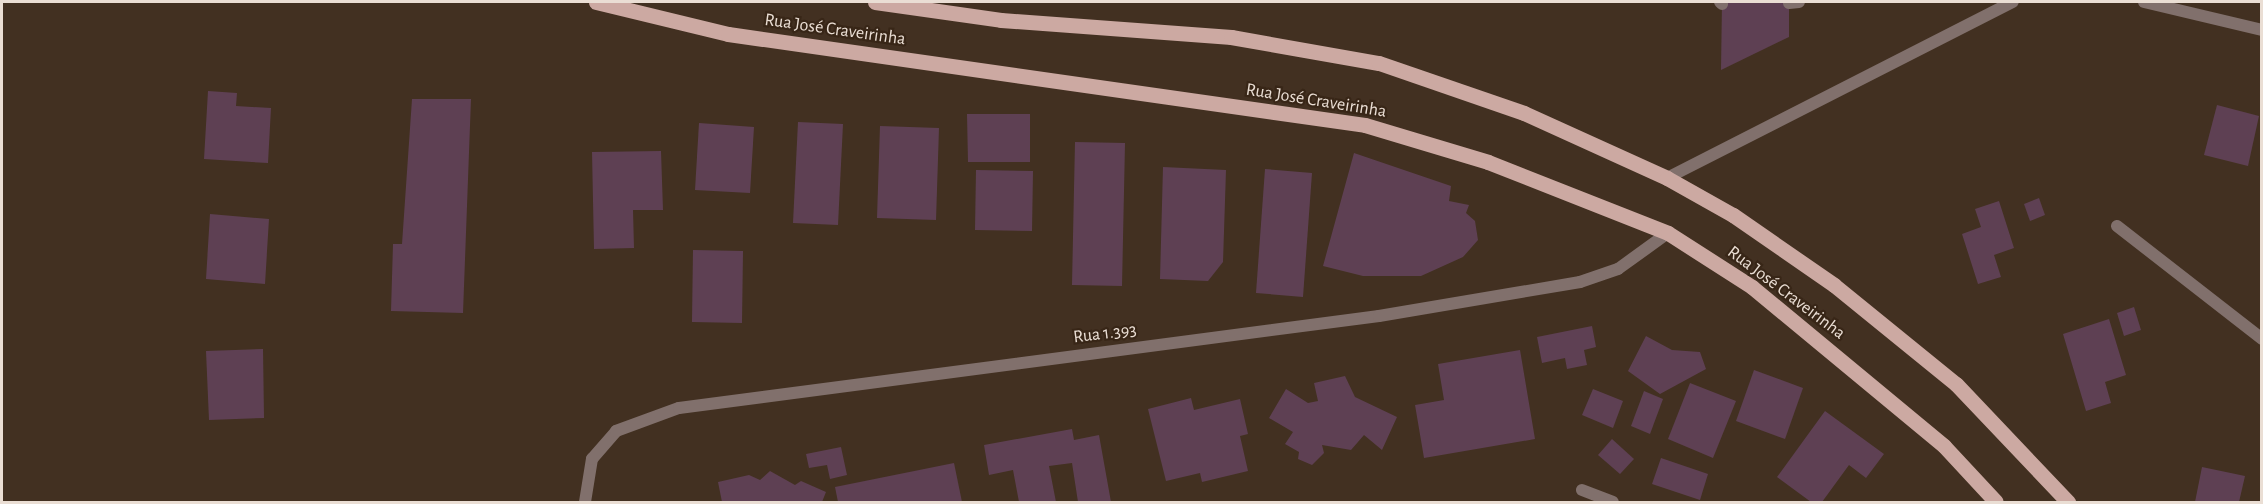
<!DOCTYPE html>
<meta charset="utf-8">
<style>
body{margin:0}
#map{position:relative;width:2263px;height:504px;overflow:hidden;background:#423021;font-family:"Alegreya Sans",sans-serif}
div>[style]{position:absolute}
.building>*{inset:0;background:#5e4053}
.lane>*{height:12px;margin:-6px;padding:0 6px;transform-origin:6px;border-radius:6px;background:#81706c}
.street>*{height:12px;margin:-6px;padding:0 6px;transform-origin:6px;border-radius:6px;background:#81706c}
.primary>*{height:15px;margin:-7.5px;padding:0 7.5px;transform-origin:7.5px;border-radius:7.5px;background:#cca9a2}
span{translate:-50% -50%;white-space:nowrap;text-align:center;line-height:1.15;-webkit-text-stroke:4.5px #382617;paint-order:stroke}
.street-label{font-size:18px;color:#eaded4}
.frame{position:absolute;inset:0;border:3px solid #eaded4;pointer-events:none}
</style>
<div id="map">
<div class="building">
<i style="clip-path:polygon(1722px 2px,1789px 2px,1789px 37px,1721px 70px)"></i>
<i style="clip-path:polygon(208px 91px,237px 93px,236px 106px,271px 108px,268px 163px,204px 159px)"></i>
<i style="clip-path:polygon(412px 99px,471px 99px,463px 313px,391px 311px,393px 244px,402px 244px)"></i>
<i style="clip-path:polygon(2217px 105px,2259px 116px,2248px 166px,2204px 155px)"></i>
<i style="clip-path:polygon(967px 114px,1030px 114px,1030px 162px,968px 162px)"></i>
<i style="clip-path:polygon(798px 122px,843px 124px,838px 225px,793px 223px)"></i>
<i style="clip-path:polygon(699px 123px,754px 127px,750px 193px,695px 190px)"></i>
<i style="clip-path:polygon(880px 126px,939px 128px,936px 220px,877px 218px)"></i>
<i style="clip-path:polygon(1075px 142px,1125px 143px,1122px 286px,1072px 285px)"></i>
<i style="clip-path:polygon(661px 151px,663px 210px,633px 210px,634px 248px,594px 249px,592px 152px)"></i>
<i style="clip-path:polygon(1354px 153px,1451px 186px,1449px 201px,1469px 205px,1466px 213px,1475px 221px,1478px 240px,1463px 257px,1421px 276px,1363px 276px,1323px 266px)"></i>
<i style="clip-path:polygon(1163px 167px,1226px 170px,1223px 262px,1208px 281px,1160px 279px)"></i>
<i style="clip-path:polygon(1265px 169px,1312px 173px,1303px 297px,1256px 293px)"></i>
<i style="clip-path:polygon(976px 170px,1033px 171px,1032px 231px,975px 230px)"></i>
<i style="clip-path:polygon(2039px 198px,2045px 215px,2030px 221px,2024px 204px)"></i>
<i style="clip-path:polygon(1999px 201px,2014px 248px,1994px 255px,2001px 277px,1978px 284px,1962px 234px,1981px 227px,1975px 209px)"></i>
<i style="clip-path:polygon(210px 214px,269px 219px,265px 284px,206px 279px)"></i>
<i style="clip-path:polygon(693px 250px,743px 251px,742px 323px,692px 322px)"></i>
<i style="clip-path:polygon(2134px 307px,2141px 330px,2124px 336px,2117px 313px)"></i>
<i style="clip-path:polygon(2109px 319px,2126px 375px,2105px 382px,2111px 403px,2086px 411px,2063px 334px)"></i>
<i style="clip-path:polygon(1592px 326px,1596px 347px,1584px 350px,1587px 365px,1567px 369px,1565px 358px,1542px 363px,1537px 337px)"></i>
<i style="clip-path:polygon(1646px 336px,1672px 350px,1700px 352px,1706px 369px,1660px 394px,1628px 371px)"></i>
<i style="clip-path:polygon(263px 349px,264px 418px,209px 420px,206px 351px)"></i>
<i style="clip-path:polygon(1520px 350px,1535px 439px,1424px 458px,1415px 405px,1444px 400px,1438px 364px)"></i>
<i style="clip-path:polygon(1754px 370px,1803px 388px,1785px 439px,1736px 421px)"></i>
<i style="clip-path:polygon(1345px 376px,1355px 397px,1397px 417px,1382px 450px,1364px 435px,1351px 450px,1322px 445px,1324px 453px,1312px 465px,1298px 459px,1299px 452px,1285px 444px,1293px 432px,1269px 418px,1286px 389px,1308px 403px,1318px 401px,1314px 383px)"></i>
<i style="clip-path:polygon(1690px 383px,1736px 401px,1713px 458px,1668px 439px)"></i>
<i style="clip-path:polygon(1593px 389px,1623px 401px,1613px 428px,1582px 415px)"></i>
<i style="clip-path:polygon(1644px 391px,1663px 399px,1650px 434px,1631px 426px)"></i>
<i style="clip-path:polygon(1191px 398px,1194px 410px,1240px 399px,1248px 434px,1240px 436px,1248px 471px,1202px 482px,1200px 473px,1166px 481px,1148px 409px)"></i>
<i style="clip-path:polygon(1825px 411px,1884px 454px,1866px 478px,1849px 465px,1822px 502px,1811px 502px,1777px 477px)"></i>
<i style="clip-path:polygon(1072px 429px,1074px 440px,1099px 435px,1111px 502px,1078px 502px,1072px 463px,1049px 466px,1056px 502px,1019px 502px,1013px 470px,989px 475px,984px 445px)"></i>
<i style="clip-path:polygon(1612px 439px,1634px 459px,1620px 474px,1598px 455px)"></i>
<i style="clip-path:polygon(841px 447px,847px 475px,830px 479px,827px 465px,809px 468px,806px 454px)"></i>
<i style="clip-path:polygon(1661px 458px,1708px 474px,1700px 500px,1652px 484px)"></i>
<i style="clip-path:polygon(954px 463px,962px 502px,838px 502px,835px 487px)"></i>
<i style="clip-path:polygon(2202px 467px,2245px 476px,2239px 502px,2195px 502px)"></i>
<i style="clip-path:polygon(770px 471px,795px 485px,801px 481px,826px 492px,822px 502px,722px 502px,718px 482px,749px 475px,760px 480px)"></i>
</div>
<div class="lane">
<i style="left:1720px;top:2px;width:3px;rotate:45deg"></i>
<i style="left:1789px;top:3px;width:10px;rotate:-6deg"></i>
</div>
<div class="street">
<i style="left:2144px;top:2px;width:121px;rotate:13.3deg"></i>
<i style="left:1667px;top:178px;width:388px;rotate:-27deg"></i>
<i style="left:2117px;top:226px;width:184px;rotate:37.9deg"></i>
<i style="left:1582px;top:490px;width:33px;rotate:21deg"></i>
<i style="left:585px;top:502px;width:44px;rotate:-80.8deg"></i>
<i style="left:592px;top:459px;width:37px;rotate:-49deg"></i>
<i style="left:616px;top:431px;width:67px;rotate:-20.1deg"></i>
<i style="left:679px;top:408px;width:706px;rotate:-7.49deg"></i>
<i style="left:1379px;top:316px;width:204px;rotate:-9.6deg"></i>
<i style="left:1580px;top:282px;width:40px;rotate:-18.9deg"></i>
<i style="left:1618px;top:269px;width:62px;rotate:-35.8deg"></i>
</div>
<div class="primary">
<i style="left:596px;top:2px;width:136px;rotate:13.6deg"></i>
<i style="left:728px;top:34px;width:643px;rotate:8.13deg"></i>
<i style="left:1365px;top:125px;width:128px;rotate:16.7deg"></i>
<i style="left:1488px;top:162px;width:193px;rotate:21.5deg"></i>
<i style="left:1668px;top:233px;width:100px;rotate:32.7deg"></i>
<i style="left:1752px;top:287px;width:249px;rotate:39.6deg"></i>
<i style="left:1944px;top:446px;width:76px;rotate:47.1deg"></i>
<i style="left:875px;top:2px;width:127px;rotate:8.1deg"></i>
<i style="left:1001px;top:20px;width:231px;rotate:4.2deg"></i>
<i style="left:1231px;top:37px;width:150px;rotate:10deg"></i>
<i style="left:1379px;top:63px;width:153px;rotate:19deg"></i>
<i style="left:1524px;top:113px;width:157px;rotate:24.4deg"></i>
<i style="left:1667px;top:178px;width:76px;rotate:29.3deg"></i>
<i style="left:1733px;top:215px;width:123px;rotate:34.7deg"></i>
<i style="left:1834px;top:285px;width:157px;rotate:39.1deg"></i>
<i style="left:1956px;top:384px;width:163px;rotate:46.5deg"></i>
</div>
<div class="street-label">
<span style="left:835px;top:30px;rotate:8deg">Rua José Craveirinha</span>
<span style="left:1316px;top:101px;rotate:9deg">Rua José Craveirinha</span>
<span style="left:1786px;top:293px;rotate:37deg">Rua José Craveirinha</span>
<span style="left:1105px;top:334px;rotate:-7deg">Rua 1.393</span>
</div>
<div class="frame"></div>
</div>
